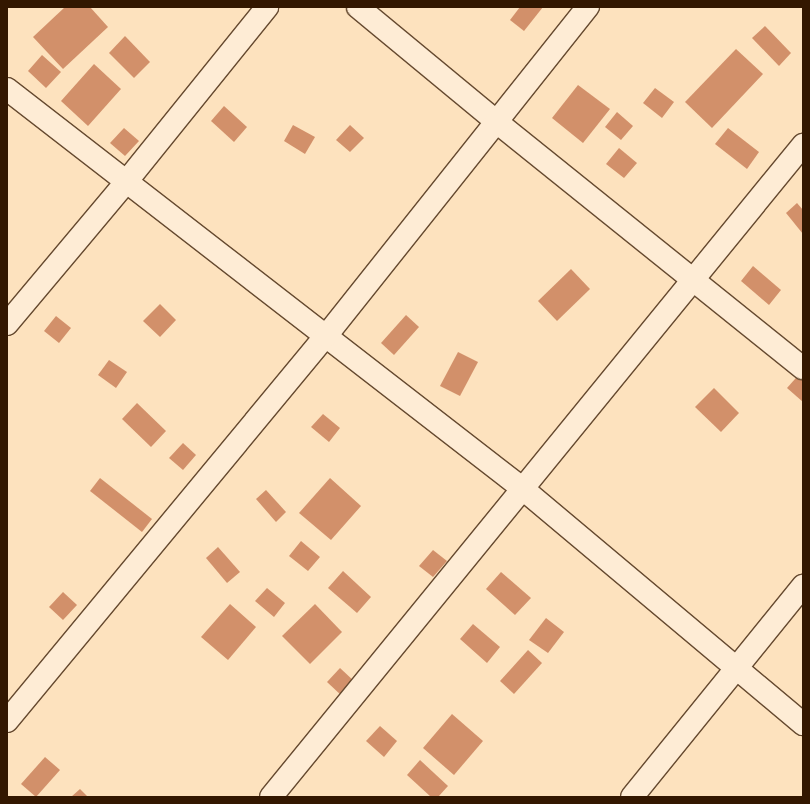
<!DOCTYPE html>
<style>
body{margin:0}
#map{position:relative;width:810px;height:804px;overflow:hidden;background:#fde2be;font-family:"IM FELL Great Primer",serif}
div>[style]{position:absolute}
.building>*{inset:0;background:#d2906a}
.roads{filter:drop-shadow(1px 0 #664a30) drop-shadow(-1px 0 #664a30) drop-shadow(0 1px #664a30) drop-shadow(0 -1px #664a30)}
.minor>*{height:22px;margin:-11px;padding:0 11px;transform-origin:11px;border-radius:11px;background:#feecd5}
span{translate:-50% -50%;white-space:nowrap;text-align:center;line-height:1.15;-webkit-text-stroke:3px #feecd5;paint-order:stroke}
.frame{position:absolute;inset:0;border:8px solid #331700;pointer-events:none}
</style>
<div id="map">
<div class="building">
<i style="clip-path:polygon(65px 7px,90px 7px,108px 27px,63px 69px,33px 37px)"></i>
<i style="clip-path:polygon(520px 7px,543px 7px,524px 31px,510px 20px)"></i>
<i style="clip-path:polygon(765px 26px,791px 53px,779px 66px,752px 38px)"></i>
<i style="clip-path:polygon(125px 36px,150px 62px,134px 78px,109px 53px)"></i>
<i style="clip-path:polygon(736px 49px,763px 74px,712px 128px,685px 102px)"></i>
<i style="clip-path:polygon(42px 55px,61px 72px,46px 88px,28px 71px)"></i>
<i style="clip-path:polygon(94px 64px,121px 89px,88px 126px,61px 101px)"></i>
<i style="clip-path:polygon(578px 85px,610px 109px,583px 143px,552px 118px)"></i>
<i style="clip-path:polygon(655px 88px,674px 102px,662px 118px,643px 103px)"></i>
<i style="clip-path:polygon(224px 106px,247px 127px,234px 142px,211px 121px)"></i>
<i style="clip-path:polygon(617px 112px,633px 126px,621px 140px,605px 127px)"></i>
<i style="clip-path:polygon(293px 125px,315px 137px,305px 154px,284px 141px)"></i>
<i style="clip-path:polygon(350px 125px,364px 138px,350px 152px,336px 140px)"></i>
<i style="clip-path:polygon(124px 128px,139px 141px,125px 156px,110px 143px)"></i>
<i style="clip-path:polygon(728px 128px,759px 152px,747px 169px,715px 144px)"></i>
<i style="clip-path:polygon(619px 148px,637px 163px,624px 178px,606px 164px)"></i>
<i style="clip-path:polygon(797px 203px,803px 210px,803px 234px,786px 213px)"></i>
<i style="clip-path:polygon(753px 266px,781px 290px,769px 305px,741px 281px)"></i>
<i style="clip-path:polygon(571px 269px,590px 289px,557px 321px,538px 301px)"></i>
<i style="clip-path:polygon(160px 304px,176px 320px,160px 337px,143px 321px)"></i>
<i style="clip-path:polygon(406px 315px,419px 327px,394px 355px,381px 343px)"></i>
<i style="clip-path:polygon(56px 316px,71px 328px,59px 343px,44px 331px)"></i>
<i style="clip-path:polygon(458px 352px,478px 362px,460px 396px,440px 386px)"></i>
<i style="clip-path:polygon(109px 360px,127px 372px,116px 388px,98px 375px)"></i>
<i style="clip-path:polygon(803px 370px,803px 402px,787px 388px)"></i>
<i style="clip-path:polygon(714px 388px,739px 413px,721px 432px,695px 407px)"></i>
<i style="clip-path:polygon(137px 403px,166px 431px,151px 447px,122px 419px)"></i>
<i style="clip-path:polygon(323px 414px,340px 428px,329px 442px,311px 427px)"></i>
<i style="clip-path:polygon(183px 443px,196px 455px,183px 470px,169px 458px)"></i>
<i style="clip-path:polygon(100px 478px,152px 519px,142px 532px,90px 491px)"></i>
<i style="clip-path:polygon(330px 478px,361px 506px,331px 540px,299px 513px)"></i>
<i style="clip-path:polygon(266px 490px,286px 512px,276px 522px,256px 499px)"></i>
<i style="clip-path:polygon(301px 541px,320px 557px,308px 571px,289px 556px)"></i>
<i style="clip-path:polygon(218px 547px,240px 572px,227px 583px,206px 558px)"></i>
<i style="clip-path:polygon(433px 550px,447px 561px,433px 577px,419px 566px)"></i>
<i style="clip-path:polygon(343px 571px,371px 597px,357px 613px,328px 588px)"></i>
<i style="clip-path:polygon(501px 572px,531px 598px,515px 615px,486px 589px)"></i>
<i style="clip-path:polygon(267px 588px,285px 603px,274px 617px,255px 601px)"></i>
<i style="clip-path:polygon(63px 592px,77px 605px,63px 620px,49px 607px)"></i>
<i style="clip-path:polygon(230px 604px,256px 627px,228px 660px,201px 637px)"></i>
<i style="clip-path:polygon(315px 604px,342px 632px,310px 664px,282px 636px)"></i>
<i style="clip-path:polygon(546px 618px,564px 632px,548px 653px,529px 640px)"></i>
<i style="clip-path:polygon(473px 624px,500px 647px,487px 663px,460px 639px)"></i>
<i style="clip-path:polygon(528px 650px,542px 663px,514px 694px,500px 681px)"></i>
<i style="clip-path:polygon(340px 668px,355px 682px,342px 696px,327px 682px)"></i>
<i style="clip-path:polygon(452px 714px,483px 741px,454px 775px,423px 748px)"></i>
<i style="clip-path:polygon(380px 726px,397px 741px,384px 757px,366px 741px)"></i>
<i style="clip-path:polygon(45px 757px,60px 770px,36px 797px,21px 784px)"></i>
<i style="clip-path:polygon(420px 760px,448px 786px,438px 797px,431px 797px,407px 775px)"></i>
<i style="clip-path:polygon(80px 789px,88px 797px,71px 797px)"></i>
</div>
<div class="roads">
<div class="minor">
<i style="left:358px;top:7px;width:182px;rotate:39.6deg"></i>
<i style="left:498px;top:123px;width:391px;rotate:38.8deg"></i>
<i style="left:7px;top:89px;width:653px;rotate:37.78deg"></i>
<i style="left:523px;top:489px;width:366px;rotate:40deg"></i>
<i style="left:7px;top:324px;width:185px;rotate:-50deg"></i>
<i style="left:126px;top:182px;width:225px;rotate:-51.1deg"></i>
<i style="left:7px;top:721px;width:500px;rotate:-50.4deg"></i>
<i style="left:326px;top:336px;width:421px;rotate:-51.5deg"></i>
<i style="left:271px;top:797px;width:842px;rotate:-50.79deg"></i>
<i style="left:632px;top:797px;width:272px;rotate:-51deg"></i>
</div>
</div>
<div class="frame"></div>
</div>
